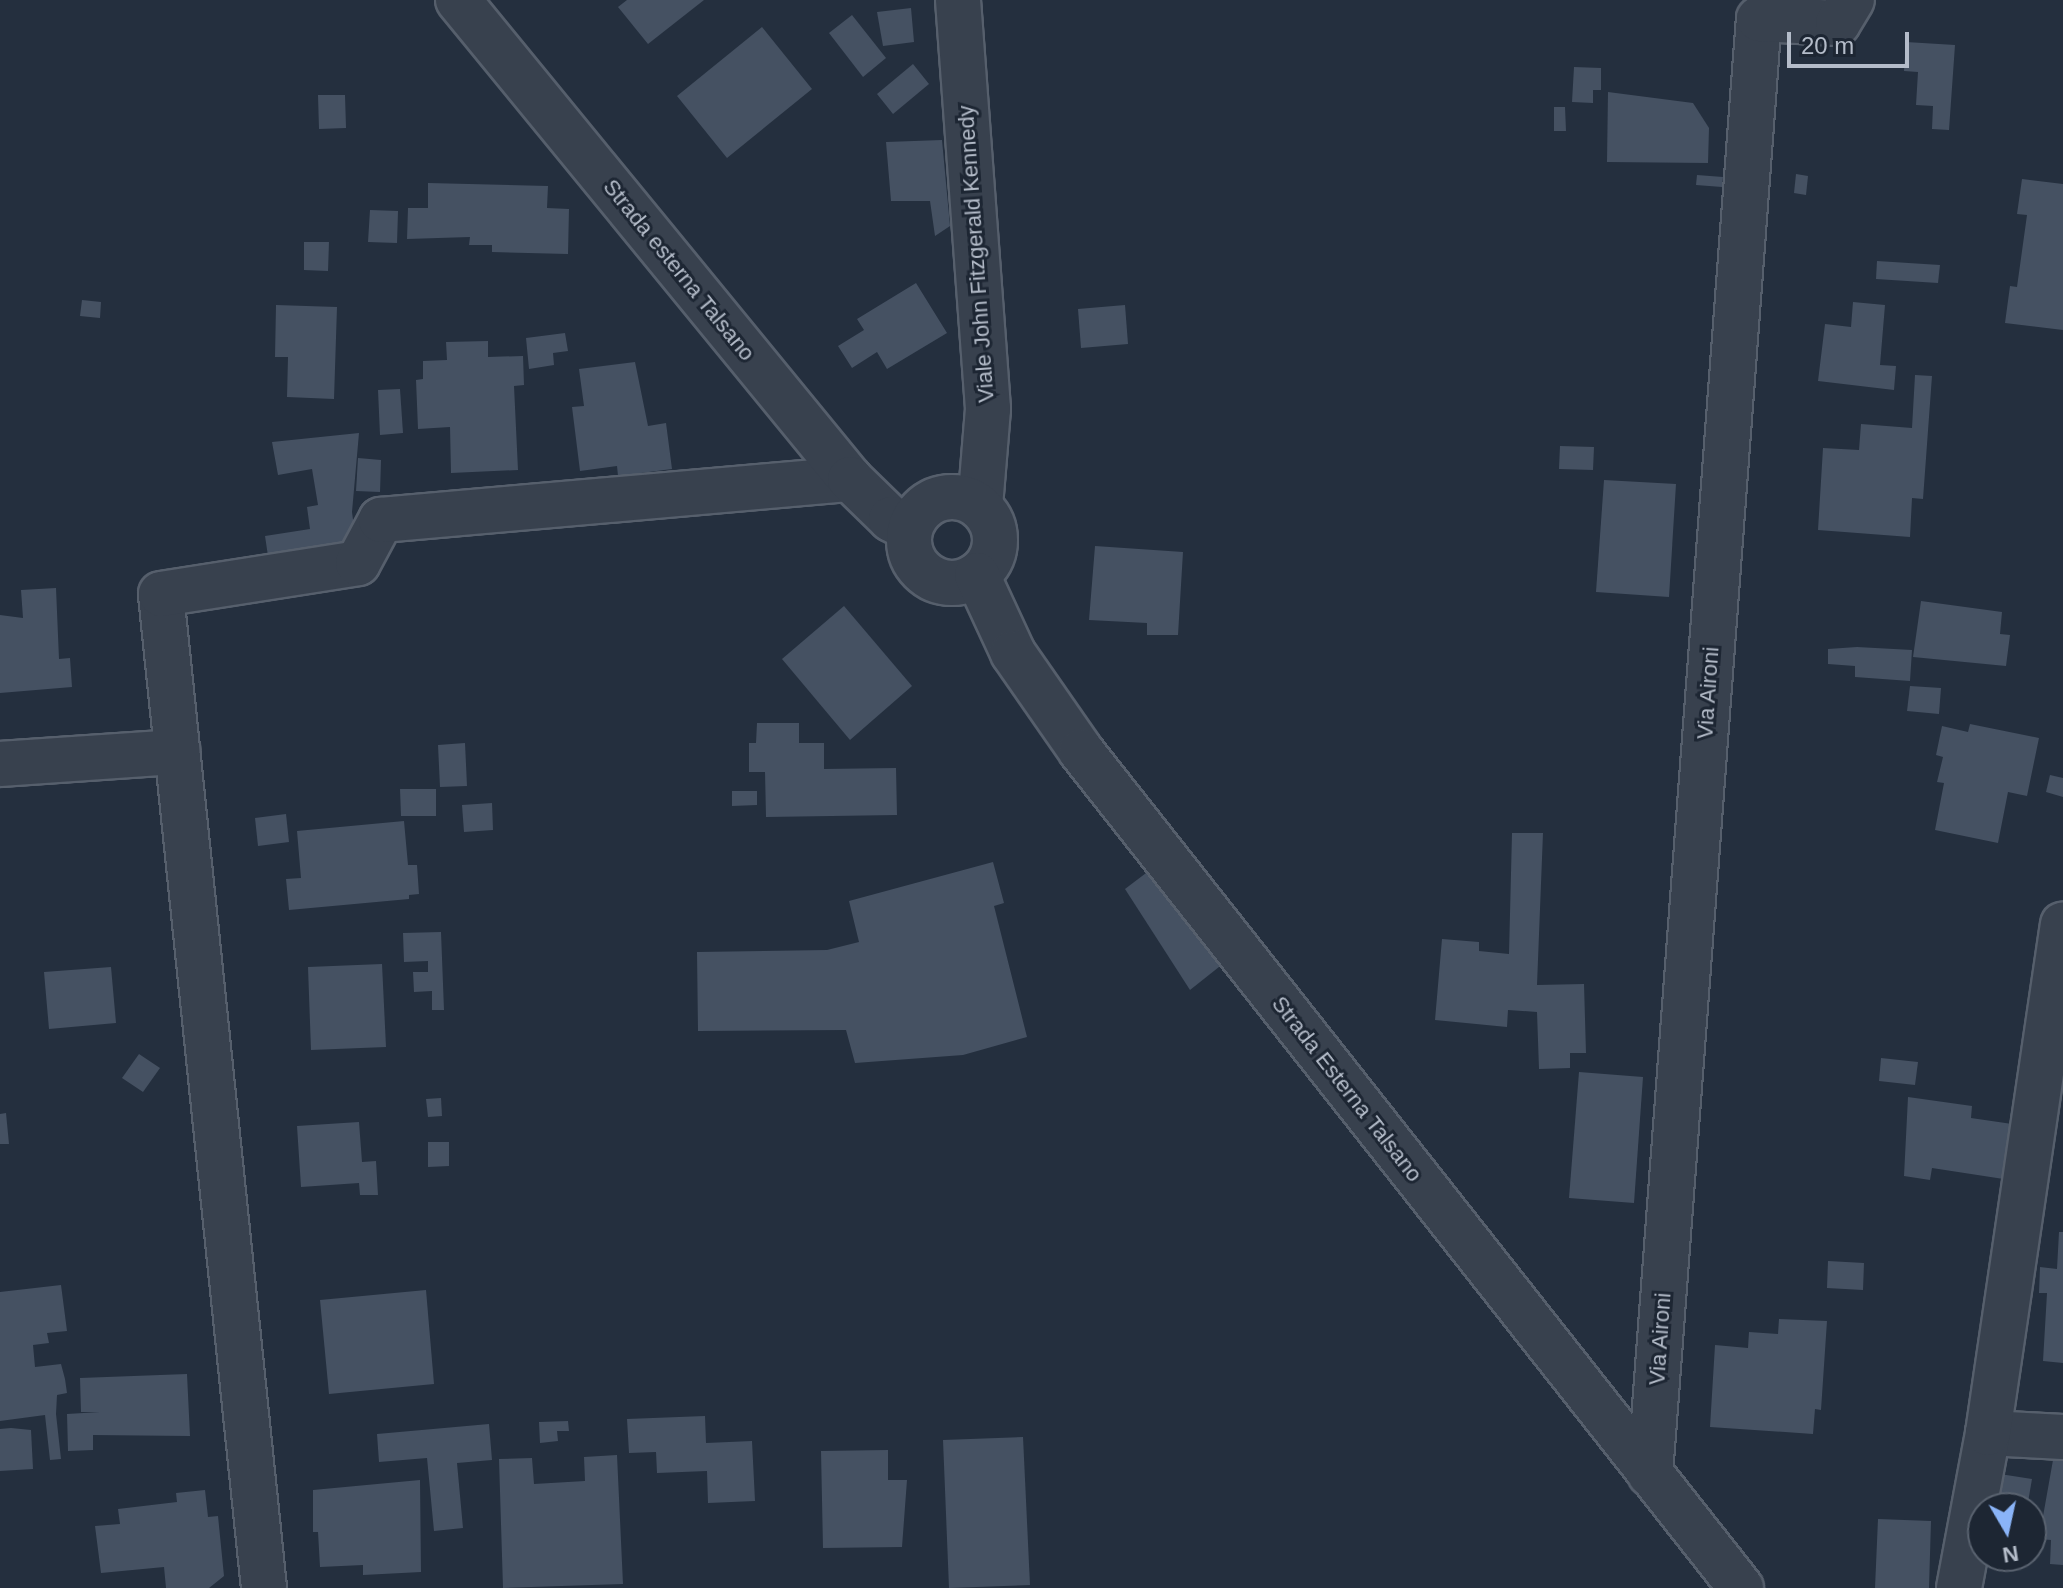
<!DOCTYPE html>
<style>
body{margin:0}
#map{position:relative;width:2063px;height:1588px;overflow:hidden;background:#242f3e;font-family:Helvetica,sans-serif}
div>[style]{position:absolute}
.building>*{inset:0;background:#455162}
.roads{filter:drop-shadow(2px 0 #565f6c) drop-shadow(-2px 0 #565f6c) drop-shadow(0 2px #565f6c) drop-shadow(0 -2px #565f6c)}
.minor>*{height:44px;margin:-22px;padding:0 22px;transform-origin:22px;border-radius:22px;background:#38414e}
.tertiary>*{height:44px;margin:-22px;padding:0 22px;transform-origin:22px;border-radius:22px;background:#38414e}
.tertiary>.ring{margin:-22px;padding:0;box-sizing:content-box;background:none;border:44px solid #38414e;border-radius:50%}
span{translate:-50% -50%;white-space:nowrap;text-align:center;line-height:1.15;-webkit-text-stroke:6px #1d2633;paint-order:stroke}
.street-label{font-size:22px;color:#b4bcc9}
.north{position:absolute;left:1967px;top:1492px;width:80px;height:80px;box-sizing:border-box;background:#1d2633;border:2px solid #59626f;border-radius:50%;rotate:171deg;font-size:22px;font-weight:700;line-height:32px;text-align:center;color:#b4bcc9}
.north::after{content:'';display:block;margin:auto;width:28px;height:36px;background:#8ab4f8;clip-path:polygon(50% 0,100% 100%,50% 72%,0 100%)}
.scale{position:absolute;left:1787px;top:32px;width:122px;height:36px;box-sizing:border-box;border:4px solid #b4bcc9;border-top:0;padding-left:10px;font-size:24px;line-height:28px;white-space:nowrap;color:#b4bcc9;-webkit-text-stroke:6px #1d2633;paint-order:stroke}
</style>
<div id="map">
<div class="building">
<i style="clip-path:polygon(627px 0,704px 0,648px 44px,618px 7px)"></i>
<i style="clip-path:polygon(911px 8px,914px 42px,883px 46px,877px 12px)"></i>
<i style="clip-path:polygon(852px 15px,886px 58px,863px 77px,829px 33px)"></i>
<i style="clip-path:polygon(762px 27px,812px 89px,727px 158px,677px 96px)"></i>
<i style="clip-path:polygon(1906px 42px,1955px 45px,1949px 130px,1932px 129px,1933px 106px,1916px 105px,1918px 72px,1904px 71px)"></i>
<i style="clip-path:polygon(913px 64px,929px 84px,893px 114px,877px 94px)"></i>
<i style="clip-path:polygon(1574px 67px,1601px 68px,1601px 90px,1593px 90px,1593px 103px,1572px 102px)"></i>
<i style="clip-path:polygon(1608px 92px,1693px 103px,1709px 128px,1708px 163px,1607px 162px)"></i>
<i style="clip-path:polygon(318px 95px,345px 95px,346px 128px,319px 129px)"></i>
<i style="clip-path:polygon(1554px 107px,1565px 107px,1566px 131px,1554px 131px)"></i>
<i style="clip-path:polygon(942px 140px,950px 226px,935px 236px,930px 201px,891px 201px,886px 142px)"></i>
<i style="clip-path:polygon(1796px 174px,1808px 176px,1806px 195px,1794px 193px)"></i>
<i style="clip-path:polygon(1697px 175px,1723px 177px,1722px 187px,1696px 185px)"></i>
<i style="clip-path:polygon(2022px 179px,2063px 184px,2063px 330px,2005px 323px,2010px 286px,2017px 287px,2027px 215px,2017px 214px)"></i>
<i style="clip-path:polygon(428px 183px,548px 186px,547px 208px,569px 209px,568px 254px,492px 252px,492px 245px,469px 245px,470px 237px,407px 239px,408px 208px,428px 208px)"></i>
<i style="clip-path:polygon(370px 210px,398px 211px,397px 243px,368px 242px)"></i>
<i style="clip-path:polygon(304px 242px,329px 242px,328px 271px,304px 270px)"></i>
<i style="clip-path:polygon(1877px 261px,1940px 265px,1938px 283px,1876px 279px)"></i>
<i style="clip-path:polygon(916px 283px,947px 333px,887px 369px,877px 352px,852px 368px,838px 346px,864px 330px,857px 319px)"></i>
<i style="clip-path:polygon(82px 300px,101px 302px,100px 318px,80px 316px)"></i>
<i style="clip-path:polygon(1853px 302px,1885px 305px,1880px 365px,1896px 366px,1894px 390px,1818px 381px,1825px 324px,1851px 327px)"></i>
<i style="clip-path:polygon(276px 305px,337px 307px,334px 399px,287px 397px,288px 357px,275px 357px)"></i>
<i style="clip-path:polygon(1125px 305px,1128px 344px,1081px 348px,1078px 309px)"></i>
<i style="clip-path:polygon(565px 333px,568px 351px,553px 353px,554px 365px,529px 369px,526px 338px)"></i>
<i style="clip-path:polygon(488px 341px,488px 357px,523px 356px,524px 385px,514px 386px,518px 470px,451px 473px,450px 427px,418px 429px,416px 380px,423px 379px,423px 361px,447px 360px,446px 342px)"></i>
<i style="clip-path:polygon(635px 362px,648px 426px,666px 423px,672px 469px,618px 476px,617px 466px,580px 471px,572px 407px,584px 406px,579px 369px)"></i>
<i style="clip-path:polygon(1915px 375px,1932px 376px,1923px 499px,1912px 498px,1910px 537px,1818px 530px,1823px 448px,1859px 450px,1861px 424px,1912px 428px)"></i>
<i style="clip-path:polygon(400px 389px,403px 433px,380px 435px,378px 390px)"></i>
<i style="clip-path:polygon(359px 433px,352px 512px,356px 542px,268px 556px,265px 536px,310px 529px,307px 507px,318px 505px,312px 469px,278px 475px,272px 442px)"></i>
<i style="clip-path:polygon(1560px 446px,1594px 447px,1593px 470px,1559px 469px)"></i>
<i style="clip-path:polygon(358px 458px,381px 460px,380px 492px,356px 491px)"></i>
<i style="clip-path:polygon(1604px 480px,1676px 484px,1669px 597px,1596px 592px)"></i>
<i style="clip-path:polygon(1095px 546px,1183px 552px,1178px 635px,1147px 635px,1147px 623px,1089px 620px)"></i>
<i style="clip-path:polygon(56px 588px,59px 659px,70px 658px,72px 687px,0 693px,0 615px,23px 618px,21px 590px)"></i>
<i style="clip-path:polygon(1921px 601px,2002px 612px,2000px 634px,2010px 635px,2006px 666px,1913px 657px)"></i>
<i style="clip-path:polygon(844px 606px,912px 686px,850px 740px,782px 659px)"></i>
<i style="clip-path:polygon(1857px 647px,1912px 650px,1910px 681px,1855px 677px,1855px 666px,1828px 664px,1828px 649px)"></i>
<i style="clip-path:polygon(1910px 686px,1941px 688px,1939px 714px,1907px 711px)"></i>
<i style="clip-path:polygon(757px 723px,799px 723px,799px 743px,824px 743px,824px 769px,896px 768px,897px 815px,766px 817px,765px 772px,749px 772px,749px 743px,756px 743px)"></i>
<i style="clip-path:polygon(1970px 724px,2039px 738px,2027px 796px,2008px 792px,1998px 843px,1935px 830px,1944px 783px,1937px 782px,1943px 757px,1936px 755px,1942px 726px,1968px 732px)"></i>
<i style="clip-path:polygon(465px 743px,467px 786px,440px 787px,438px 745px)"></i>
<i style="clip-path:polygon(2050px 775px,2063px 778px,2063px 797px,2046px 792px)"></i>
<i style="clip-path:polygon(400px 789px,436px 789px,436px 816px,401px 816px)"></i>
<i style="clip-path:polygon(732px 791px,757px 791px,757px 805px,732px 806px)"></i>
<i style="clip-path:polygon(492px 803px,493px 830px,464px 832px,462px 805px)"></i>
<i style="clip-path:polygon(286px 814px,289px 842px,258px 846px,255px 818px)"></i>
<i style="clip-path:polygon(404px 821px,408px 865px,417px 865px,419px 894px,409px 895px,409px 899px,289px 910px,286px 879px,301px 878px,297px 831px)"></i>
<i style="clip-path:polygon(1512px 833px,1543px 833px,1537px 985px,1584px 984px,1586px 1053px,1570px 1053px,1570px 1068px,1539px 1069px,1537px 1012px,1508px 1010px,1507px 1027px,1435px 1020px,1442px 939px,1479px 942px,1479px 951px,1509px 954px)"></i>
<i style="clip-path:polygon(993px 862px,1004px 903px,994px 906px,1027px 1037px,963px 1055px,855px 1063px,846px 1030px,698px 1031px,697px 952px,827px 950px,859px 942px,849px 901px)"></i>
<i style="clip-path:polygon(1150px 870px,1224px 963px,1190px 990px,1125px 889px)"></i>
<i style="clip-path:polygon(441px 932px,444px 1010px,432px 1010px,432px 991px,414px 992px,413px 972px,428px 972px,428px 961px,404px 962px,403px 933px)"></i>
<i style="clip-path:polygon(382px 964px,386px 1047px,311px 1050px,308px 967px)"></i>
<i style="clip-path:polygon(111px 967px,116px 1023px,49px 1029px,44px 972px)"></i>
<i style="clip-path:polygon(139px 1054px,160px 1068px,143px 1092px,122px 1078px)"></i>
<i style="clip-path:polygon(1881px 1058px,1918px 1062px,1915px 1085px,1879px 1081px)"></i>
<i style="clip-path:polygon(1579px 1072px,1643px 1077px,1634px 1203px,1569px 1198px)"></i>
<i style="clip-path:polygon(1908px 1097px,1972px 1106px,1971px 1118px,2019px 1125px,2010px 1180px,1932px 1168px,1930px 1180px,1904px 1176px)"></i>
<i style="clip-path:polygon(441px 1098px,442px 1116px,428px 1117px,426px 1099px)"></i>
<i style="clip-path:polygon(6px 1113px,9px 1144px,0 1144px,0 1114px)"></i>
<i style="clip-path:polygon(359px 1122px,362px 1162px,376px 1161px,378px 1195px,360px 1195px,359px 1183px,301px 1187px,297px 1126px)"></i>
<i style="clip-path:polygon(428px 1142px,449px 1142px,449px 1166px,428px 1167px)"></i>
<i style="clip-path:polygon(2059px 1232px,2063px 1232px,2063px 1363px,2043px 1361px,2047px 1293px,2039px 1293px,2040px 1267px,2057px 1269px)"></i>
<i style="clip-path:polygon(1828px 1261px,1864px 1263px,1863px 1290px,1827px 1288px)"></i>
<i style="clip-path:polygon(61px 1285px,67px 1331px,47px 1333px,49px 1343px,33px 1345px,35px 1367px,61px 1364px,65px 1379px,67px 1393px,57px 1395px,56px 1414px,61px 1459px,50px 1460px,45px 1415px,0 1421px,0 1292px)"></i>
<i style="clip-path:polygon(426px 1290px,434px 1384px,329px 1394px,320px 1300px)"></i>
<i style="clip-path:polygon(1779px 1319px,1827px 1321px,1821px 1410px,1815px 1409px,1813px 1434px,1710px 1427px,1715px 1345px,1748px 1348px,1749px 1332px,1778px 1334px)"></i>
<i style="clip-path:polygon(187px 1374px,190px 1436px,93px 1435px,93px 1450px,68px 1451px,67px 1414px,100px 1412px,81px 1412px,80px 1378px)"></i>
<i style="clip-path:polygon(705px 1416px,706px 1443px,752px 1441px,755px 1501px,708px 1503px,707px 1471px,657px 1473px,656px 1452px,629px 1453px,627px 1419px)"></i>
<i style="clip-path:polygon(568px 1421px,569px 1431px,557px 1431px,558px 1441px,540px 1443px,539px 1422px)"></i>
<i style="clip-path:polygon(489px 1424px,492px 1460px,457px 1463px,463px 1528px,434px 1531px,427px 1458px,379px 1462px,377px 1434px)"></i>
<i style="clip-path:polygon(11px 1428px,31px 1430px,33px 1469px,0 1471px,0 1429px)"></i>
<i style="clip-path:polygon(1023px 1437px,1030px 1585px,949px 1588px,943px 1440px)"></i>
<i style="clip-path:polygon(888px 1450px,888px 1480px,907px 1480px,902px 1547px,823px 1548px,821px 1451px)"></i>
<i style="clip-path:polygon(617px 1455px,623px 1584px,503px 1588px,499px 1459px,532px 1458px,534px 1484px,585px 1481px,584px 1457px)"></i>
<i style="clip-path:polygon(2053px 1460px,2063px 1461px,2063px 1565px,2050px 1564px,2051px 1540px,2039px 1539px)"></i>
<i style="clip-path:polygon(2000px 1474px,2032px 1479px,2027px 1508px,1994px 1508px)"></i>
<i style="clip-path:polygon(420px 1480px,421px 1572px,363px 1575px,363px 1565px,320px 1567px,318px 1532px,313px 1532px,313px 1490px)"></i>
<i style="clip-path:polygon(205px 1490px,208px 1517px,218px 1516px,224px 1576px,209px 1588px,166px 1588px,164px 1567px,101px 1573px,95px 1526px,120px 1524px,118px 1509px,177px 1502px,176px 1493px)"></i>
<i style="clip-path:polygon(1878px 1519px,1931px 1521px,1929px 1588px,1875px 1588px)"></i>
</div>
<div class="roads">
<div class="minor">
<i style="left:0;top:764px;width:178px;rotate:-3.9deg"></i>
<i style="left:1988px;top:1433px;width:75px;rotate:3.1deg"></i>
<i style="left:1650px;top:1474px;width:1459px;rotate:-85.72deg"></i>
<i style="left:1759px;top:19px;width:79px;rotate:2.9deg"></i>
<i style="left:1838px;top:23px;width:27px;rotate:-59deg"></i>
<i style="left:264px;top:1588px;width:999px;rotate:-95.92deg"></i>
<i style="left:161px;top:594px;width:199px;rotate:-8.9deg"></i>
<i style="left:358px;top:563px;width:49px;rotate:-61.9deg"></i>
<i style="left:381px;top:520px;width:471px;rotate:-5deg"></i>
<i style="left:1959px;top:1588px;width:158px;rotate:-79.4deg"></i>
<i style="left:1988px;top:1433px;width:514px;rotate:-81.62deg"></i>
</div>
<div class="tertiary">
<i style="left:458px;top:0;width:619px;rotate:50.7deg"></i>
<i style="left:850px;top:479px;width:57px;rotate:44.3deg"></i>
<i style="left:891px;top:519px;width:21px;rotate:28deg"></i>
<i style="left:958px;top:0;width:410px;rotate:85.8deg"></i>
<i style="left:988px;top:409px;width:98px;rotate:94.7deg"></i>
<i class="ring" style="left:909px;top:497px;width:42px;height:42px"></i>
<i style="left:977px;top:575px;width:86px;rotate:65.2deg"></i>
<i style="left:1013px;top:653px;width:119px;rotate:55.2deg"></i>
<i style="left:1081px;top:751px;width:1066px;rotate:51.74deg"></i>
</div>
</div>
<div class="street-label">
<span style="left:976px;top:254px;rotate:-94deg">Viale John Fitzgerald Kennedy</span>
<span style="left:679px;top:270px;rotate:51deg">Strada esterna Talsano</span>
<span style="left:1708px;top:693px;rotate:-86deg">Via Aironi</span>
<span style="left:1347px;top:1089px;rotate:52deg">Strada Esterna Talsano</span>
<span style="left:1660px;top:1339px;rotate:-86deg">Via Aironi</span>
</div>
<div class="north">N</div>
<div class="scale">20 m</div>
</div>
